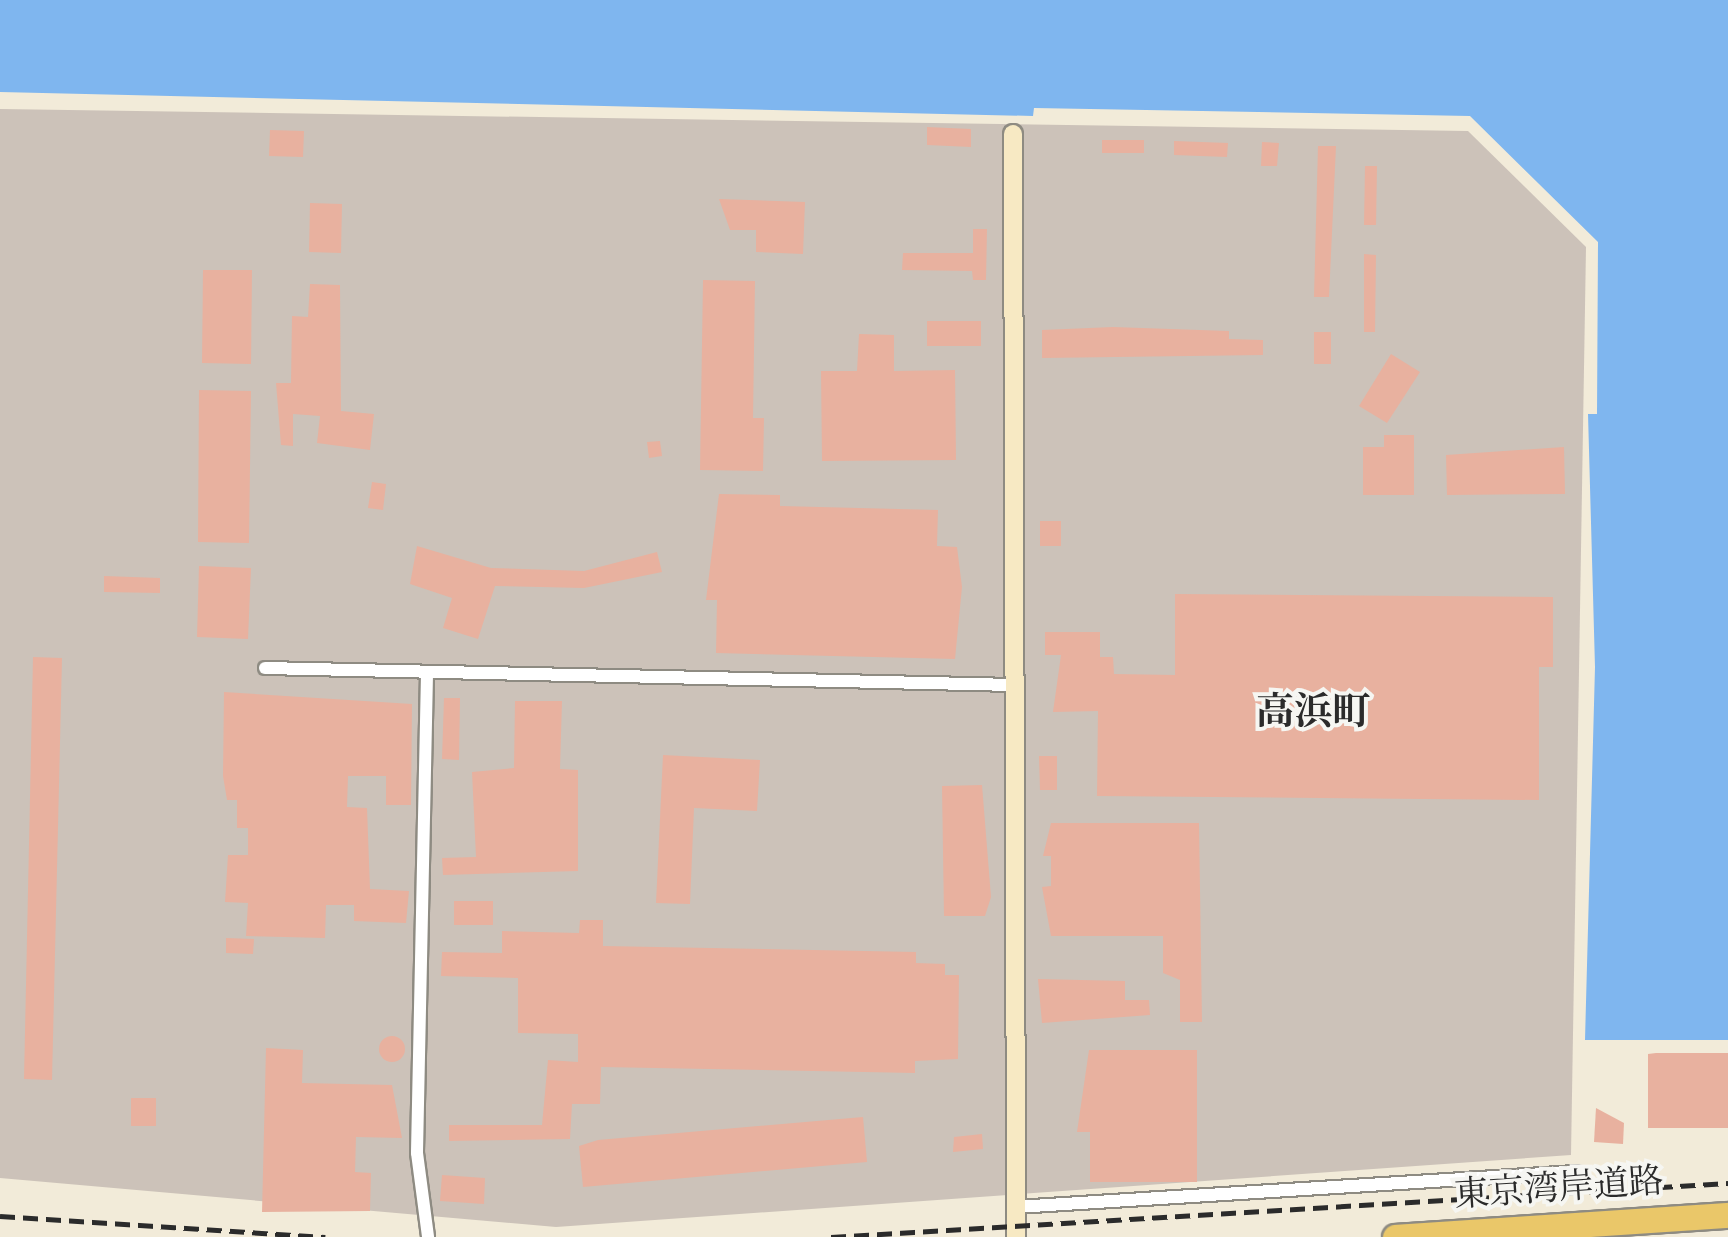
<!DOCTYPE html>
<meta charset="utf-8">
<style>
body{margin:0}
#map{position:relative;width:1728px;height:1237px;overflow:hidden;background:#f2ebd9;font-family:"Sorts Mill Goudy","Noto Serif JP",serif}
div>[style]{position:absolute}
.industrial>*{inset:0;background:#ccc2b9}
.water>*{inset:0;background:#7fb6ef}
.building>*{inset:0;background:#e8b19f}
.round{border-radius:50%}
.roads{filter:drop-shadow(2px 0 #8e8b82) drop-shadow(-2px 0 #8e8b82) drop-shadow(0 2px #8e8b82) drop-shadow(0 -2px #8e8b82)}
.street>*{height:12px;margin:-6px;padding:0 6px;transform-origin:6px;border-radius:6px;background:#fff}
.secondary>*{height:18px;margin:-9px;padding:0 9px;transform-origin:9px;border-radius:9px;background:#f7e9c3}
.highway>*{height:25px;margin:-12.5px;padding:0 12.5px;transform-origin:12.5px;border-radius:12.5px;background:#eac769}
.rail>*{height:5px;margin-top:-2.5px;transform-origin:0;background:repeating-linear-gradient(90deg,#2b2b2b 0 15px,transparent 0 23px)}
span{translate:-50% -50%;white-space:nowrap;text-align:center;line-height:1.15;-webkit-text-stroke:8px #f6f6f2;paint-order:stroke}
.street-label{font-size:35px;color:#2b2b2b}
.neighbourhood-label{font-size:38px;color:#2b2b2b;font-weight:700}
</style>
<div id="map">
<div class="industrial">
<i style="clip-path:polygon(0 109px,1468px 131px,1586px 247px,1571px 1155px,556px 1227px,0 1178px)"></i>
</div>
<div class="water">
<i style="clip-path:polygon(0 0,1728px 0,1728px 1040px,1585px 1040px,1595px 667px,1588px 414px,1597px 414px,1598px 242px,1470px 116px,1034px 108px,1033px 116px,0 92px)"></i>
</div>
<div class="building">
<i style="clip-path:polygon(927px 127px,971px 129px,971px 147px,927px 145px)"></i>
<i style="clip-path:polygon(270px 130px,304px 131px,303px 157px,269px 156px)"></i>
<i style="clip-path:polygon(1102px 140px,1144px 140px,1144px 153px,1102px 153px)"></i>
<i style="clip-path:polygon(1174px 141px,1228px 143px,1227px 157px,1174px 155px)"></i>
<i style="clip-path:polygon(1262px 142px,1279px 143px,1277px 166px,1261px 166px)"></i>
<i style="clip-path:polygon(1318px 146px,1336px 146px,1329px 297px,1314px 297px)"></i>
<i style="clip-path:polygon(1365px 166px,1377px 166px,1376px 225px,1364px 225px)"></i>
<i style="clip-path:polygon(719px 199px,805px 202px,803px 254px,756px 252px,756px 230px,730px 230px)"></i>
<i style="clip-path:polygon(310px 203px,342px 204px,341px 253px,309px 252px)"></i>
<i style="clip-path:polygon(973px 229px,987px 229px,986px 280px,973px 280px,972px 271px,902px 270px,903px 253px,973px 253px)"></i>
<i style="clip-path:polygon(1364px 254px,1376px 255px,1375px 332px,1364px 332px)"></i>
<i style="clip-path:polygon(203px 270px,252px 270px,251px 364px,202px 363px)"></i>
<i style="clip-path:polygon(703px 280px,755px 281px,753px 418px,764px 418px,763px 471px,700px 470px)"></i>
<i style="clip-path:polygon(310px 284px,340px 285px,341px 411px,374px 414px,370px 450px,317px 443px,320px 416px,293px 414px,293px 446px,281px 445px,276px 383px,291px 383px,292px 316px,308px 317px)"></i>
<i style="clip-path:polygon(927px 321px,981px 321px,981px 346px,927px 346px)"></i>
<i style="clip-path:polygon(1113px 327px,1229px 331px,1229px 339px,1263px 340px,1263px 355px,1042px 358px,1042px 330px)"></i>
<i style="clip-path:polygon(1314px 332px,1331px 332px,1331px 364px,1314px 364px)"></i>
<i style="clip-path:polygon(859px 334px,894px 335px,894px 371px,955px 370px,956px 460px,822px 461px,821px 371px,857px 371px)"></i>
<i style="clip-path:polygon(1391px 354px,1420px 372px,1387px 423px,1359px 406px)"></i>
<i style="clip-path:polygon(199px 390px,251px 391px,249px 543px,198px 542px)"></i>
<i style="clip-path:polygon(1384px 435px,1414px 435px,1414px 495px,1363px 495px,1363px 447px,1384px 447px)"></i>
<i style="clip-path:polygon(660px 441px,662px 456px,649px 458px,647px 442px)"></i>
<i style="clip-path:polygon(1564px 447px,1565px 494px,1447px 495px,1446px 455px)"></i>
<i style="clip-path:polygon(372px 482px,386px 484px,383px 510px,368px 508px)"></i>
<i style="clip-path:polygon(719px 494px,780px 495px,780px 506px,938px 510px,937px 546px,957px 547px,962px 587px,955px 659px,716px 653px,717px 600px,706px 600px)"></i>
<i style="clip-path:polygon(1040px 521px,1061px 521px,1061px 546px,1040px 546px)"></i>
<i style="clip-path:polygon(417px 546px,491px 568px,584px 571px,657px 552px,662px 572px,584px 588px,495px 586px,478px 639px,443px 628px,452px 598px,410px 584px)"></i>
<i style="clip-path:polygon(199px 566px,251px 568px,248px 639px,197px 637px)"></i>
<i style="clip-path:polygon(104px 576px,160px 578px,160px 593px,104px 592px)"></i>
<i style="clip-path:polygon(1175px 594px,1553px 597px,1553px 667px,1539px 667px,1539px 800px,1097px 796px,1098px 711px,1053px 712px,1061px 655px,1045px 655px,1045px 632px,1100px 632px,1100px 657px,1113px 657px,1114px 674px,1175px 675px)"></i>
<i style="clip-path:polygon(33px 657px,62px 658px,52px 1080px,24px 1079px)"></i>
<i style="clip-path:polygon(224px 692px,412px 704px,411px 805px,386px 805px,386px 776px,348px 776px,347px 807px,367px 808px,370px 889px,409px 891px,406px 923px,354px 921px,354px 905px,326px 905px,325px 938px,246px 936px,248px 903px,225px 902px,228px 855px,248px 855px,248px 828px,237px 828px,237px 800px,227px 800px,223px 776px)"></i>
<i style="clip-path:polygon(444px 698px,460px 698px,459px 760px,442px 759px)"></i>
<i style="clip-path:polygon(515px 701px,562px 701px,560px 769px,578px 770px,578px 871px,443px 875px,442px 858px,476px 857px,472px 772px,514px 768px)"></i>
<i style="clip-path:polygon(663px 755px,760px 760px,757px 811px,694px 808px,690px 904px,656px 903px)"></i>
<i style="clip-path:polygon(1039px 756px,1057px 756px,1057px 790px,1040px 790px)"></i>
<i style="clip-path:polygon(982px 785px,991px 897px,985px 916px,944px 916px,942px 786px)"></i>
<i style="clip-path:polygon(1051px 823px,1199px 823px,1202px 1022px,1180px 1022px,1180px 980px,1163px 973px,1163px 936px,1051px 936px,1042px 887px,1051px 886px,1051px 856px,1043px 856px)"></i>
<i style="clip-path:polygon(454px 901px,493px 901px,493px 925px,454px 925px)"></i>
<i style="clip-path:polygon(580px 920px,603px 920px,603px 946px,916px 952px,916px 963px,945px 964px,945px 975px,959px 975px,958px 1059px,915px 1061px,915px 1073px,601px 1067px,600px 1104px,572px 1104px,570px 1139px,449px 1141px,449px 1125px,542px 1125px,548px 1060px,578px 1062px,578px 1034px,518px 1033px,518px 978px,441px 976px,442px 952px,502px 953px,502px 931px,579px 933px)"></i>
<i style="clip-path:polygon(226px 938px,254px 939px,253px 954px,226px 953px)"></i>
<i style="clip-path:polygon(1038px 979px,1125px 981px,1125px 1000px,1149px 1000px,1150px 1015px,1042px 1023px)"></i>
<i class="round" style="left:379px;top:1036px;width:26px;height:26px"></i>
<i style="clip-path:polygon(266px 1048px,303px 1050px,302px 1083px,392px 1085px,402px 1138px,356px 1137px,355px 1172px,371px 1173px,370px 1211px,262px 1212px)"></i>
<i style="clip-path:polygon(1089px 1050px,1197px 1050px,1197px 1182px,1090px 1182px,1090px 1132px,1077px 1132px)"></i>
<i style="clip-path:polygon(1656px 1053px,1728px 1053px,1728px 1128px,1648px 1128px,1648px 1054px)"></i>
<i style="clip-path:polygon(131px 1098px,156px 1098px,156px 1126px,131px 1126px)"></i>
<i style="clip-path:polygon(1596px 1108px,1624px 1123px,1623px 1144px,1594px 1142px)"></i>
<i style="clip-path:polygon(863px 1117px,867px 1162px,583px 1187px,579px 1146px,598px 1140px)"></i>
<i style="clip-path:polygon(982px 1134px,983px 1149px,953px 1152px,954px 1137px)"></i>
<i style="clip-path:polygon(442px 1175px,485px 1178px,484px 1204px,440px 1201px)"></i>
</div>
<div class="roads">
<div class="street">
<i style="left:265px;top:668px;width:750px;rotate:1.3deg"></i>
<i style="left:427px;top:674px;width:479px;rotate:91.2deg"></i>
<i style="left:417px;top:1153px;width:85px;rotate:82.5deg"></i>
<i style="left:1016px;top:1207px;width:561px;rotate:-3.58deg"></i>
</div>
<div class="secondary">
<i style="left:1013px;top:134px;width:1103px;rotate:89.84deg"></i>
</div>
<div class="highway">
<i style="left:1395px;top:1237px;width:334px;rotate:-3.8deg"></i>
</div>
</div>
<div class="rail">
<i style="left:0;top:1216px;width:326px;rotate:3.7deg"></i>
<i style="left:831px;top:1237px;width:899px;rotate:-3.45deg"></i>
</div>
<div class="street-label">
<span style="left:1559px;top:1191px;rotate:-4deg">東京湾岸道路</span>
</div>
<div class="neighbourhood-label">
<span style="left:1313px;top:716px">高浜町</span>
</div>
</div>
